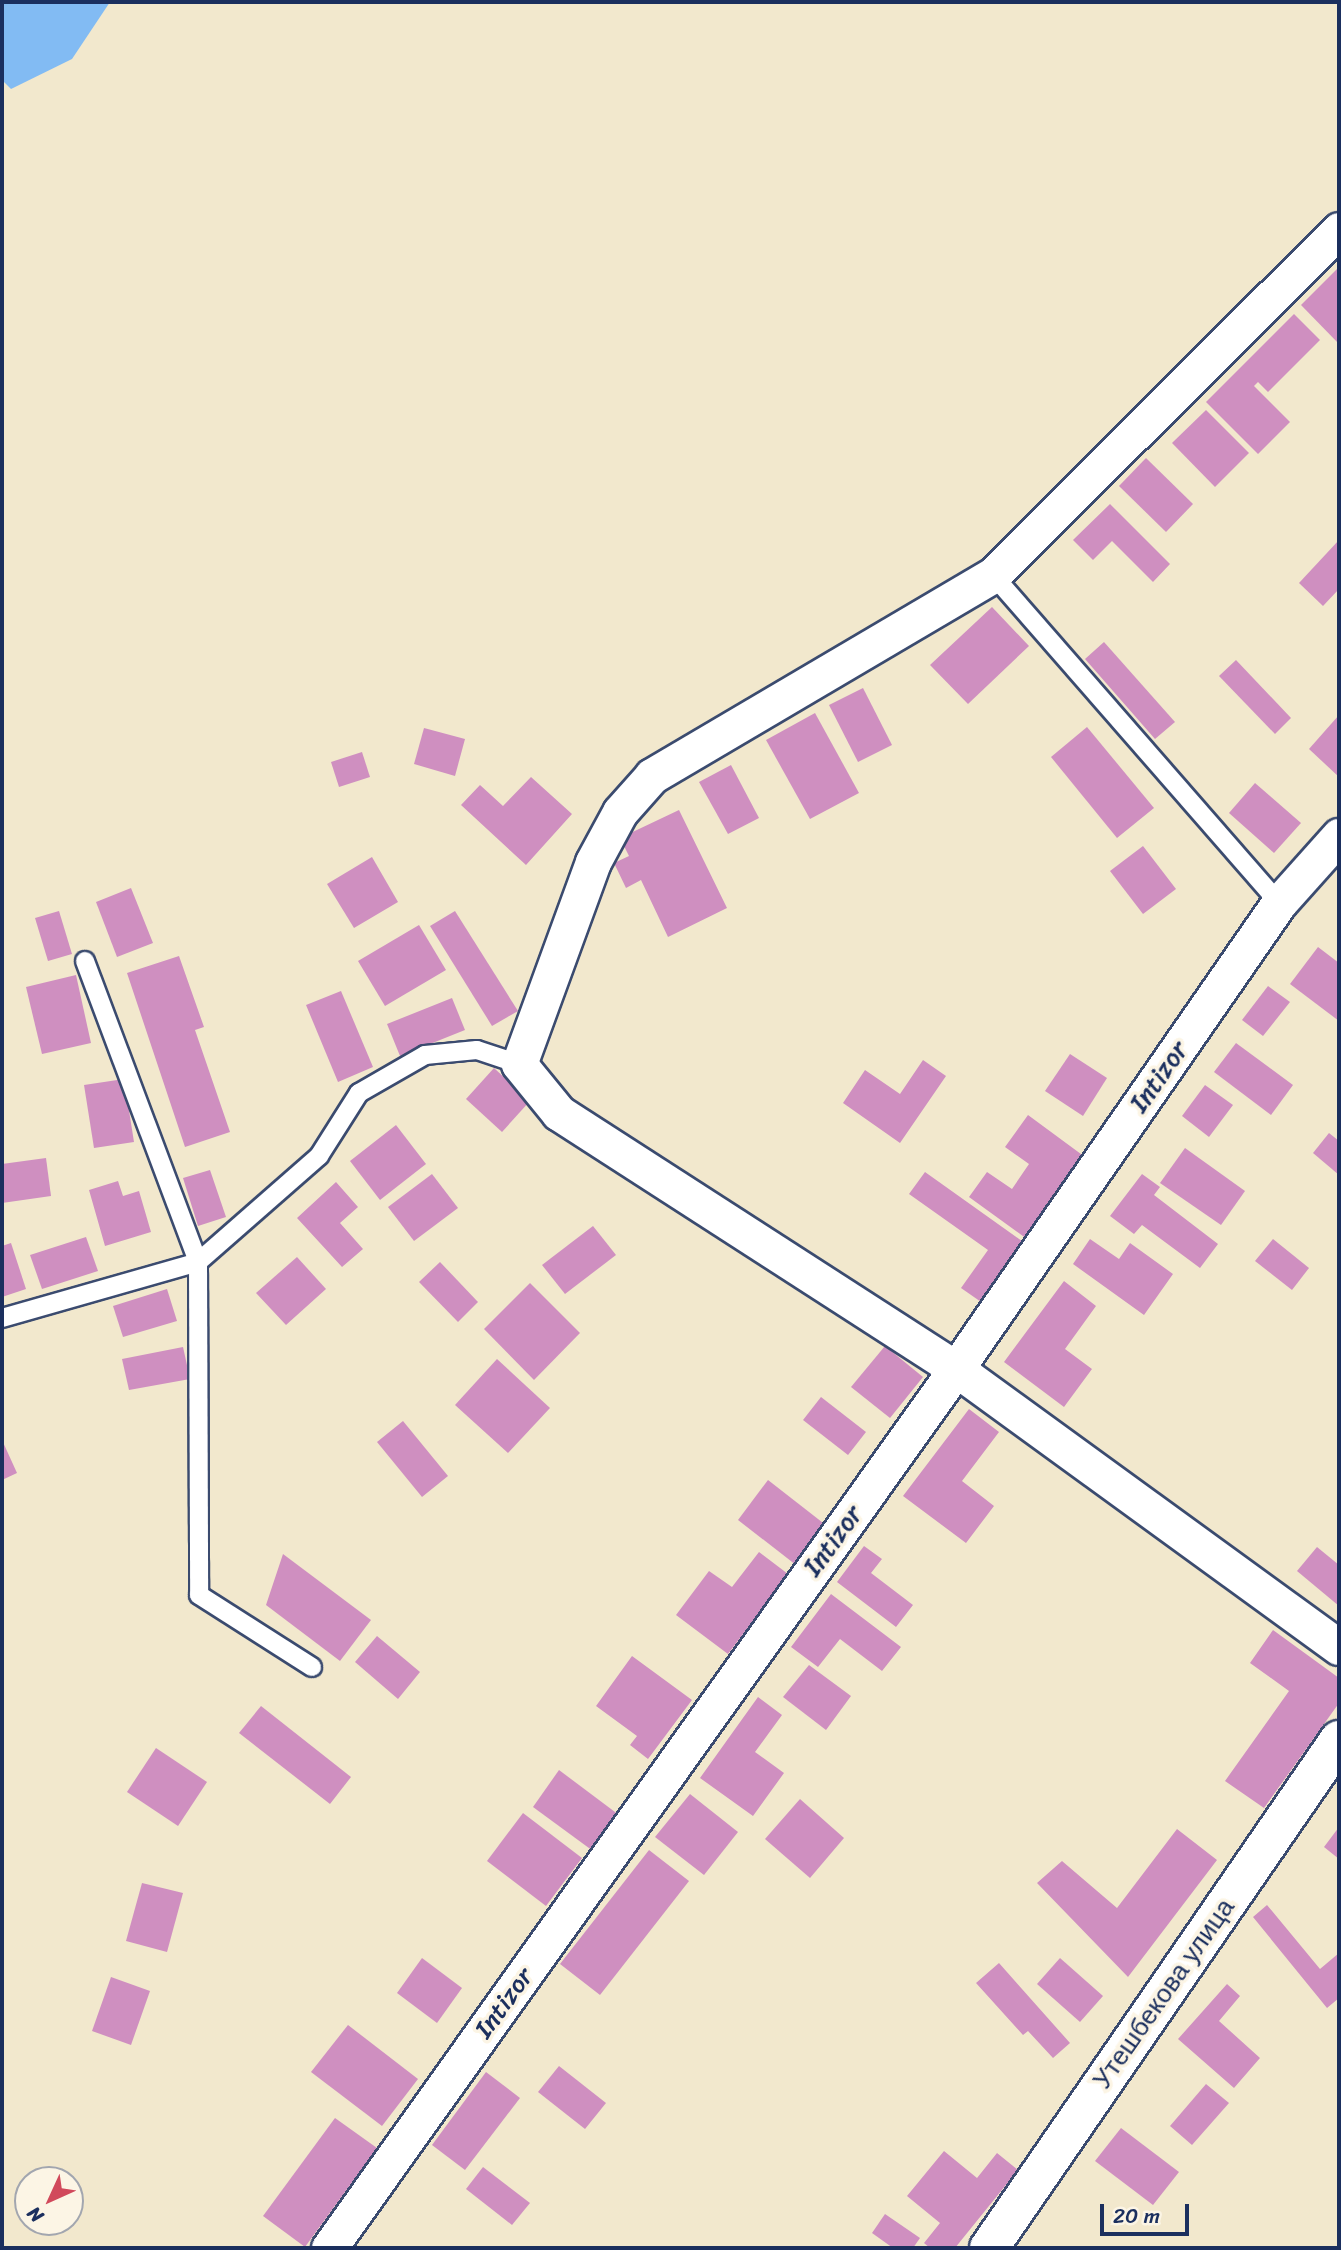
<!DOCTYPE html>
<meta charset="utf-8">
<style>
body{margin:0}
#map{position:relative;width:1341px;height:2250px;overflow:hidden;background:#f2e8cd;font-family:Sriracha,sans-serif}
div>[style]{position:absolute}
.water>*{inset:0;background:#82bbf3}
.building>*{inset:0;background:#cf8fc0}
.roads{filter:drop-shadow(2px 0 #3b4b6f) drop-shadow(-2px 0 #3b4b6f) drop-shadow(0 2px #3b4b6f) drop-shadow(0 -2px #3b4b6f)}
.service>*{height:18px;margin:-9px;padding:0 9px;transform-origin:9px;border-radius:9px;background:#fff}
.minor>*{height:35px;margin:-17.5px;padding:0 17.5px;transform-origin:17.5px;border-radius:17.5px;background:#fff}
.secondary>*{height:38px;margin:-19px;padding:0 19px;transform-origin:19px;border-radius:19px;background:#fff}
span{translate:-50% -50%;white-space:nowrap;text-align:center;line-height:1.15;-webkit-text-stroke:7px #fcf5e5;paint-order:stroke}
.street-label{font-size:26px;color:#1b2f5e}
.frame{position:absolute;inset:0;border:4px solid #1b2f5e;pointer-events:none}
.north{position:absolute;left:14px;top:2166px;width:70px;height:70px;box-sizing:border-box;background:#fcf5e5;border:2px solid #a2a6af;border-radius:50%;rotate:225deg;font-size:19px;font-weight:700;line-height:28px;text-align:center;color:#1b2f5e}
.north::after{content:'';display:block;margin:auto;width:24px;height:32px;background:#d1495b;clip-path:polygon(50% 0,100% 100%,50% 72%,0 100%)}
.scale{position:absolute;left:1100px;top:2204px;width:89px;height:32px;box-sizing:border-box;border:4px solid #1b2f5e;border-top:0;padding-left:9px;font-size:21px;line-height:24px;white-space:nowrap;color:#1b2f5e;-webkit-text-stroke:5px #fcf5e5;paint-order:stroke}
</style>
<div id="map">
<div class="water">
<i style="clip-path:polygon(2px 2px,110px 2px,72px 59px,11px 89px,2px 80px)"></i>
</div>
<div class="building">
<i style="clip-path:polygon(1339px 267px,1339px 344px,1301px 305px)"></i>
<i style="clip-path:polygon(1294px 314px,1320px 340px,1268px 392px,1258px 382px,1254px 386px,1290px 422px,1258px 454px,1206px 402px)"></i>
<i style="clip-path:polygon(1206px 410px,1249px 453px,1215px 487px,1172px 443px)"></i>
<i style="clip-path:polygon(1146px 458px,1193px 504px,1166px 532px,1119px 486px)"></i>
<i style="clip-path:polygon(1110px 504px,1170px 564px,1153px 582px,1112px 541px,1093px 560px,1073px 540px)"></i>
<i style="clip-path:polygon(1339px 540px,1339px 589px,1323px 606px,1299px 583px)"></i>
<i style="clip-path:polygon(992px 607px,1029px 646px,968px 704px,930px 665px)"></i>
<i style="clip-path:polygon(1104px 642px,1175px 722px,1155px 739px,1085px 659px)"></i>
<i style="clip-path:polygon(1236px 660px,1291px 718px,1275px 734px,1219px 676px)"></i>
<i style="clip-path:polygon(863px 688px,892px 745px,858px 762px,829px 705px)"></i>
<i style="clip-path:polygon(815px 713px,859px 793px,810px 819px,766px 740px)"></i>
<i style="clip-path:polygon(1339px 715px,1339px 777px,1309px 749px)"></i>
<i style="clip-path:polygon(1087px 727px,1154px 808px,1117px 838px,1051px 757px)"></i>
<i style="clip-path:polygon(424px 728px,465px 739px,455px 776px,414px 764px)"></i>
<i style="clip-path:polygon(362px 752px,370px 777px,339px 787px,331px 762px)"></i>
<i style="clip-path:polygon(731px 765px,759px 818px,728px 834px,699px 782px)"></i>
<i style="clip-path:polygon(531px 777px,572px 814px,526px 865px,461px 805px,480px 785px,503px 806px)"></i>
<i style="clip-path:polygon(1255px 783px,1301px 823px,1274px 853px,1229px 813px)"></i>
<i style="clip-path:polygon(679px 810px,727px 908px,668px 937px,641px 880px,626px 888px,614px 863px,629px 856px,620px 838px)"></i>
<i style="clip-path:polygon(1143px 846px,1176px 889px,1143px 914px,1110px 871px)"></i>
<i style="clip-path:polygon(372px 857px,398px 902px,354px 928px,327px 884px)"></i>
<i style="clip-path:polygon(131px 888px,153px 943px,117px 957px,96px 902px)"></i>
<i style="clip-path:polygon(59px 911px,72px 954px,48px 961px,35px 918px)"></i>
<i style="clip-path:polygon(455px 911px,518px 1011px,492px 1026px,430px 926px)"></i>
<i style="clip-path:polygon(419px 925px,446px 970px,385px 1006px,358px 961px)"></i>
<i style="clip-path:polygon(1318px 947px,1339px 963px,1339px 1021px,1290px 984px)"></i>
<i style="clip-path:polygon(179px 956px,204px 1027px,195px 1030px,230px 1132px,185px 1147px,127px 973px)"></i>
<i style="clip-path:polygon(76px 975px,91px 1043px,42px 1054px,26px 987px)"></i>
<i style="clip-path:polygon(1268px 986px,1290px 1002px,1263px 1036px,1242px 1020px)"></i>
<i style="clip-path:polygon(341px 991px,373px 1067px,338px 1082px,306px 1005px)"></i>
<i style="clip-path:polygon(452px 998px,465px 1030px,400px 1056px,387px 1024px)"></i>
<i style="clip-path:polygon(1236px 1043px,1293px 1085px,1271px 1115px,1214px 1072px)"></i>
<i style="clip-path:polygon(1070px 1054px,1107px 1078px,1083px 1116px,1045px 1091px)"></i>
<i style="clip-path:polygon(923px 1060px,946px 1076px,900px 1143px,843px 1103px,865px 1070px,900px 1094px)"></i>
<i style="clip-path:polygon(494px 1068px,530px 1101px,502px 1132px,466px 1099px)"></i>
<i style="clip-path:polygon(124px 1079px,134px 1142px,94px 1148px,84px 1085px)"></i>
<i style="clip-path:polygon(1205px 1085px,1233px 1105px,1209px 1137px,1182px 1116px)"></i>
<i style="clip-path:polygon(1028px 1115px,1085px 1157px,1027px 1239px,969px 1197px,987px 1172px,1012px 1189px,1029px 1164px,1005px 1147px)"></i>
<i style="clip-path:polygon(396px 1125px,426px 1164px,380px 1200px,350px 1161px)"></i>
<i style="clip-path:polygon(1329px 1133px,1339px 1141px,1339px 1175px,1313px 1153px)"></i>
<i style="clip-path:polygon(1185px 1148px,1245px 1191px,1221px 1225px,1160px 1183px)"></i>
<i style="clip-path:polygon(46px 1158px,51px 1196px,2px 1203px,2px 1164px)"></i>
<i style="clip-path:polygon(210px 1170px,226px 1217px,198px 1226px,183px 1178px)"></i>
<i style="clip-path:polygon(925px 1172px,1026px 1244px,984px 1304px,961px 1288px,988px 1250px,909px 1194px)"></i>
<i style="clip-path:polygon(432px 1174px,458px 1208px,414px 1241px,388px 1207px)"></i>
<i style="clip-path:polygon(1142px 1174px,1160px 1187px,1154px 1195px,1218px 1244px,1200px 1268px,1142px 1225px,1134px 1234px,1110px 1216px)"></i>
<i style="clip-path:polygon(118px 1181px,123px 1196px,139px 1191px,151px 1232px,105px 1246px,89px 1190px)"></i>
<i style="clip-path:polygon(336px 1182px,358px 1207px,340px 1223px,363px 1249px,342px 1267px,297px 1218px)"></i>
<i style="clip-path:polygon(593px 1226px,616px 1255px,565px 1294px,542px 1265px)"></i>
<i style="clip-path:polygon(86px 1237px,98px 1271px,42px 1289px,30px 1255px)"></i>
<i style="clip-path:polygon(1090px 1239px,1119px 1259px,1130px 1243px,1173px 1274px,1144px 1315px,1073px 1264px)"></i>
<i style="clip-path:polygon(1273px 1239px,1309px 1268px,1292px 1290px,1255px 1261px)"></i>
<i style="clip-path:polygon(11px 1243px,26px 1289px,2px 1297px,2px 1246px)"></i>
<i style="clip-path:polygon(297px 1257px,326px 1289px,286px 1325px,256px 1293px)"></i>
<i style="clip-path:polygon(440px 1262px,478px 1302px,458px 1322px,419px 1282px)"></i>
<i style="clip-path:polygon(1064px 1281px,1096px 1306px,1065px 1349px,1092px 1369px,1064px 1407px,1004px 1362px)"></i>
<i style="clip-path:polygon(530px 1283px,580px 1333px,534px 1380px,484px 1329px)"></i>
<i style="clip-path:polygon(167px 1289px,177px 1321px,123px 1337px,113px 1306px)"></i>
<i style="clip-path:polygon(885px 1346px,923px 1377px,890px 1418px,851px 1387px)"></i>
<i style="clip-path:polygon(183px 1347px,190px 1379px,129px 1390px,122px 1359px)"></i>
<i style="clip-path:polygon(497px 1359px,550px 1408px,508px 1453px,455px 1405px)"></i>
<i style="clip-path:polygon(821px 1397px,866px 1432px,848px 1455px,803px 1420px)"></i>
<i style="clip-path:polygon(969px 1409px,999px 1432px,962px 1481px,994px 1506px,966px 1543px,903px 1496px)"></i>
<i style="clip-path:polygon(403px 1421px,448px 1476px,422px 1497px,377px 1442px)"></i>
<i style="clip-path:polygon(2px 1440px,17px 1473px,2px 1480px)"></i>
<i style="clip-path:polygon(768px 1480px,827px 1526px,796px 1565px,738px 1520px)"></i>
<i style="clip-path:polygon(864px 1546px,882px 1559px,871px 1573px,913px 1605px,896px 1627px,837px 1582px)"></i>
<i style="clip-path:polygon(1317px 1547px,1339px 1565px,1339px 1606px,1297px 1571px)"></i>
<i style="clip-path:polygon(759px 1552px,788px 1574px,728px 1654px,676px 1615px,709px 1571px,732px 1587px)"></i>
<i style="clip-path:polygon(283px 1554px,371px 1620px,340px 1661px,266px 1605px)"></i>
<i style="clip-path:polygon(831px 1594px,901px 1647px,882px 1671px,840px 1639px,818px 1667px,791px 1647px)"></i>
<i style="clip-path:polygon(1273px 1630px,1339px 1678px,1339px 1703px,1264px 1808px,1225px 1781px,1289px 1691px,1250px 1663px)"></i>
<i style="clip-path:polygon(377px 1636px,420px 1672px,398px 1699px,355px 1662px)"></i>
<i style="clip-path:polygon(632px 1656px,692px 1700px,648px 1759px,630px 1745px,637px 1736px,596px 1706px)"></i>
<i style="clip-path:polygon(809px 1665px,851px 1696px,826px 1730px,783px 1697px)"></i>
<i style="clip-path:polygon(758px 1697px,782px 1715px,755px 1752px,784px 1773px,753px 1816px,700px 1778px)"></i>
<i style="clip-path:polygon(261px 1706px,351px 1777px,330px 1804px,239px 1733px)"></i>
<i style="clip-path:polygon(156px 1748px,207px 1782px,178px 1826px,127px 1792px)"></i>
<i style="clip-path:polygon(559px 1770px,619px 1815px,593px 1851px,533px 1807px)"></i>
<i style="clip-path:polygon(690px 1794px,738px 1832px,704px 1875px,655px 1837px)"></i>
<i style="clip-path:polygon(800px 1799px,844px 1838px,810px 1878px,765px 1839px)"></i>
<i style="clip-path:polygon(523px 1813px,582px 1858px,546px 1906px,487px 1861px)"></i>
<i style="clip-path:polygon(1339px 1827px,1339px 1859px,1324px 1847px)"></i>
<i style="clip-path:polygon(1177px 1829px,1217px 1860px,1128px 1977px,1037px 1883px,1062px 1861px,1117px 1908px)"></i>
<i style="clip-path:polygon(649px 1850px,689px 1881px,600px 1995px,560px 1964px)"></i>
<i style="clip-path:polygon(142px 1883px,183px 1893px,167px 1952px,126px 1941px)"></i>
<i style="clip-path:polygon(1267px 1905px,1320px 1969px,1339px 1953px,1339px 1998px,1327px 2008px,1253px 1917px)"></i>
<i style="clip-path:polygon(422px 1958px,462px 1988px,437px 2023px,397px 1993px)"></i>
<i style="clip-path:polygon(1060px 1958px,1103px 1996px,1080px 2022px,1037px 1984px)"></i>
<i style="clip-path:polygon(999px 1963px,1070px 2043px,1053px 2058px,1028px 2031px,1023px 2035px,976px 1983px)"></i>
<i style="clip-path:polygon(111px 1977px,150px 1991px,131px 2045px,92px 2031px)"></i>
<i style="clip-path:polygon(1227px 1984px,1240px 1996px,1219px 2021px,1260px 2058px,1234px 2088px,1178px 2039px)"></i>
<i style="clip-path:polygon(348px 2025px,418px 2079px,382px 2126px,311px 2072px)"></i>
<i style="clip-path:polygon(559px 2066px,606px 2103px,585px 2129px,538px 2092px)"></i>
<i style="clip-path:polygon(486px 2072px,520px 2098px,465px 2170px,432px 2145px)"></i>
<i style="clip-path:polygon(1206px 2084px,1229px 2103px,1192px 2145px,1170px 2126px)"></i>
<i style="clip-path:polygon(335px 2118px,377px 2148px,305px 2247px,263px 2216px)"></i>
<i style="clip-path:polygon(1121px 2128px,1179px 2172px,1153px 2205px,1095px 2161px)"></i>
<i style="clip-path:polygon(944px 2151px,977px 2178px,997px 2153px,1018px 2170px,955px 2248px,930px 2248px,924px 2243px,940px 2223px,907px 2196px)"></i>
<i style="clip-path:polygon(483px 2167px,530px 2203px,512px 2225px,466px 2189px)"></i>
<i style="clip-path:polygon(885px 2214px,920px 2238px,913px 2248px,893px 2248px,872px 2233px)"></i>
</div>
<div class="roads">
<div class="service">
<i style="left:993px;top:575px;width:435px;rotate:48.9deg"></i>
<i style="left:85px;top:961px;width:322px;rotate:69.4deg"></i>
<i style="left:198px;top:1262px;width:333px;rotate:89.8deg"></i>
<i style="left:199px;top:1595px;width:134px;rotate:32.5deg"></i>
<i style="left:2px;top:1318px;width:204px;rotate:-15.9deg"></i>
<i style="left:198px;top:1262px;width:161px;rotate:-41.2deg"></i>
<i style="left:319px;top:1156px;width:75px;rotate:-57.6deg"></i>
<i style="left:359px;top:1093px;width:76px;rotate:-29.9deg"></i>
<i style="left:425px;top:1055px;width:52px;rotate:-5.5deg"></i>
<i style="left:477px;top:1050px;width:44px;rotate:18.4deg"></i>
</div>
<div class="minor">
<i style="left:1339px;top:230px;width:489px;rotate:135.1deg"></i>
<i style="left:993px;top:575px;width:396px;rotate:149.5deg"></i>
<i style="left:652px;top:776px;width:48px;rotate:131.6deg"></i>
<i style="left:620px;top:812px;width:57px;rotate:118.4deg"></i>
<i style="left:593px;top:862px;width:215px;rotate:110.1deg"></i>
<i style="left:519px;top:1064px;width:63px;rotate:50.8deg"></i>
<i style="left:559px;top:1113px;width:472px;rotate:32.8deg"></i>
<i style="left:956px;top:1369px;width:473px;rotate:36deg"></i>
<i style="left:329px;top:2248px;width:1080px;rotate:-54.5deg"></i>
<i style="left:956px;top:1369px;width:567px;rotate:-55.27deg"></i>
<i style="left:1279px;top:903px;width:90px;rotate:-48.2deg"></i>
</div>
<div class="secondary">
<i style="left:989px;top:2248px;width:617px;rotate:-55.43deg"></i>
</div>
</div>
<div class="street-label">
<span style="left:1159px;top:1077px;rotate:-55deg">Intizor</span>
<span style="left:833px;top:1541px;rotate:-54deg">Intizor</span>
<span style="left:1164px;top:1994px;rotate:-55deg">Утешбекова улица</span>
<span style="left:504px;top:2003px;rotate:-54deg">Intizor</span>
</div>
<div class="frame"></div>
<div class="north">N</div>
<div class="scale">20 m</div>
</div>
